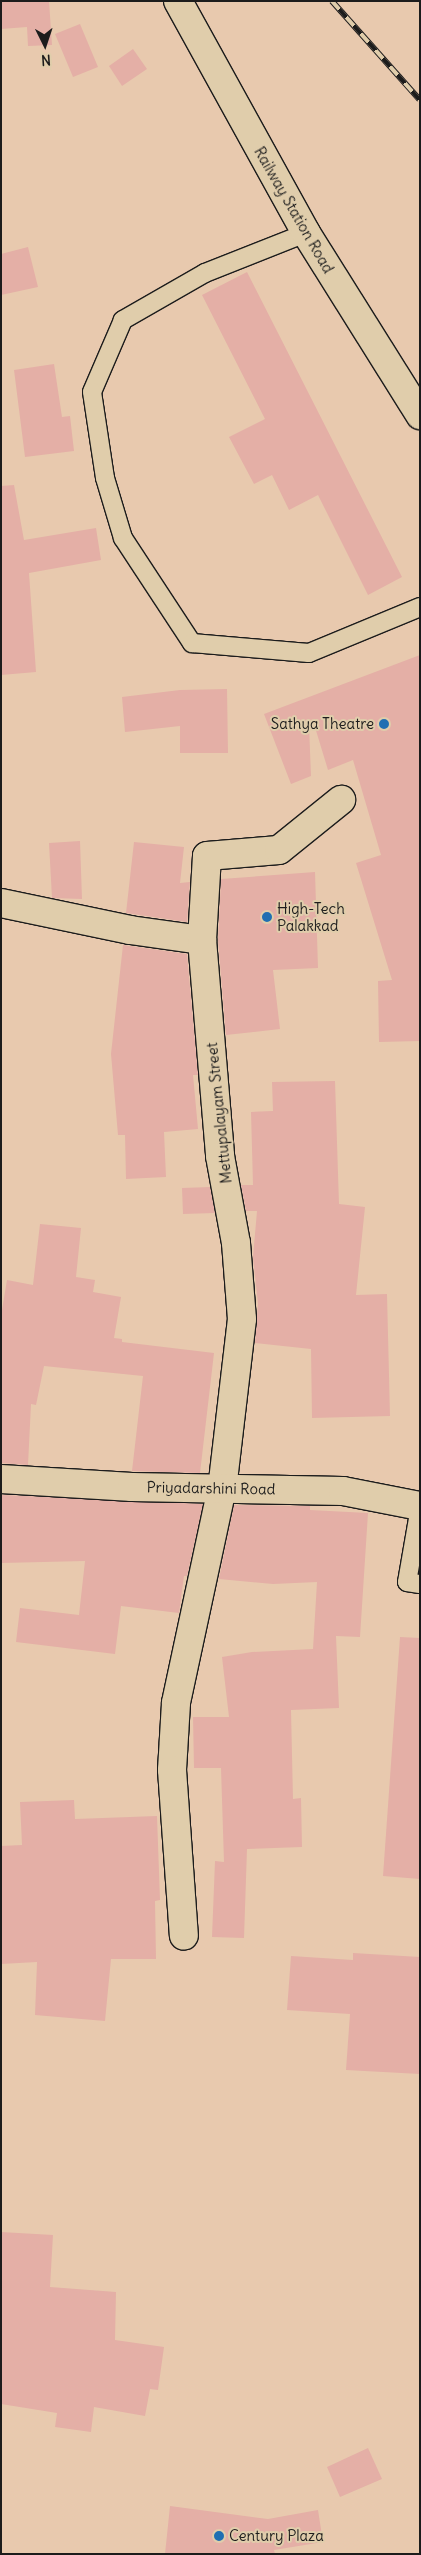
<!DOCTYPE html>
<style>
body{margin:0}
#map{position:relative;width:421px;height:2555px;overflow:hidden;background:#e8c9ae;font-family:Delius,sans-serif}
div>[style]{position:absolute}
.building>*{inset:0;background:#e4afa6}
.roads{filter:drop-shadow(1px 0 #1c1c1c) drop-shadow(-1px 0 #1c1c1c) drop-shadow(0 1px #1c1c1c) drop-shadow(0 -1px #1c1c1c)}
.service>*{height:18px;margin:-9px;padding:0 9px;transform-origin:9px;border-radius:9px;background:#e0cdab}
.minor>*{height:28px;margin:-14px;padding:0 14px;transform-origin:14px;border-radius:14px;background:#e0cdab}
.tertiary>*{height:28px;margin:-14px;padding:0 14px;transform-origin:14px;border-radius:14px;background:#e0cdab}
.rail>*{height:5.5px;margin-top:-2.75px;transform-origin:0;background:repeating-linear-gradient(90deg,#e0cdab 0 11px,#1c1c1c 0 22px);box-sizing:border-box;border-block:1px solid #1c1c1c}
.dots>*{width:14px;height:14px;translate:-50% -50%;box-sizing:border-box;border:2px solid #e0cdab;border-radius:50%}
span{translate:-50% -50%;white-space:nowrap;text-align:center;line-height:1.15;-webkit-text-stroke:4px #e0cdab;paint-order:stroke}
.street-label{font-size:15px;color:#1c1c1c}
.poi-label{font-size:15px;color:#1c1c1c}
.right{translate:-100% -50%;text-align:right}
.left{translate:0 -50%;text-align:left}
.frame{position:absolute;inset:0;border:2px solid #1c1c1c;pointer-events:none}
.north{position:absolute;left:20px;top:20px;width:50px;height:50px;-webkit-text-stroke:4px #e0cdab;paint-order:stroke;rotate:176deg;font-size:14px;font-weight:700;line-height:20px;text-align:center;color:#1c1c1c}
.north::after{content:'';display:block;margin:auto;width:18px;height:22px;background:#1c1c1c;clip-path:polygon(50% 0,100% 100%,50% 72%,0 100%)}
</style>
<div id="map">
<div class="building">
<i style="clip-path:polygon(1px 1px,49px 1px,52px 45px,28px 46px,27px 27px,1px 29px)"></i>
<i style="clip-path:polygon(80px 24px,98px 67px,73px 77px,55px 34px)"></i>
<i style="clip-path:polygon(133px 49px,147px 69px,122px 86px,109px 66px)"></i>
<i style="clip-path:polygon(28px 247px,38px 287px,1px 295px,1px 254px)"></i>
<i style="clip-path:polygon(247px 272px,402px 577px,368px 595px,318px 495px,289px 510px,272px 475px,254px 484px,229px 437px,265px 419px,202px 295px)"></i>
<i style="clip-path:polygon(54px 364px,62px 417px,70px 416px,74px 451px,25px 457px,14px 370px)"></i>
<i style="clip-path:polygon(14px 485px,24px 540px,96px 528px,101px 560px,29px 573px,36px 672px,1px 675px,1px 486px)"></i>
<i style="clip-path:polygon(420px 655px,420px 1041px,379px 1042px,378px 981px,392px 980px,356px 863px,381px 855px,353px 760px,328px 770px,314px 724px,309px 725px,311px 776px,291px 784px,264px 714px)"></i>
<i style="clip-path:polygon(227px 689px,228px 753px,180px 753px,180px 726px,125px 732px,122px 697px,180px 690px)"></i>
<i style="clip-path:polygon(80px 841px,82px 899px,52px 898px,49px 843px)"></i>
<i style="clip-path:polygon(134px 842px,184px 847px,180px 883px,190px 882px,187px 922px,126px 913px)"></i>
<i style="clip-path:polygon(315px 872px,318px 968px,273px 970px,280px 1029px,226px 1035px,218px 940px,221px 879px)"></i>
<i style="clip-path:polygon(123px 945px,187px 954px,198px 1075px,193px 1075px,198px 1129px,164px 1132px,166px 1177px,126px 1179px,125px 1135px,118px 1135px,111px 1054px)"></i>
<i style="clip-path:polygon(335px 1081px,339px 1204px,365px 1207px,356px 1295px,387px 1294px,390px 1416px,312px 1418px,311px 1349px,255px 1343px,258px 1304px,253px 1257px,257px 1211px,246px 1211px,241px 1185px,253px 1185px,251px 1112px,273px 1111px,272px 1082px)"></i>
<i style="clip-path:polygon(210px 1187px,215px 1213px,183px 1214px,182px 1188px)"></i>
<i style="clip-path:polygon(40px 1224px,81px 1228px,76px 1277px,95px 1280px,93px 1292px,121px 1297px,114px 1338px,122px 1339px,122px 1342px,214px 1353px,200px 1473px,132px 1471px,143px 1376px,44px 1366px,36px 1405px,31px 1404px,28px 1465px,1px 1463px,1px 1316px,7px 1280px,33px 1285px)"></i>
<i style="clip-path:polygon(1px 1495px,203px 1504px,187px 1576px,184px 1576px,179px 1613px,121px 1606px,115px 1654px,16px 1642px,20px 1608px,79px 1615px,85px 1561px,1px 1563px)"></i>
<i style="clip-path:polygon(234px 1505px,310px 1506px,310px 1510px,368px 1513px,360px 1637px,336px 1636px,339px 1708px,291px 1710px,293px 1799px,301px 1798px,302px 1847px,247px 1849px,244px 1938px,212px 1937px,215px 1861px,224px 1862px,221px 1768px,194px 1768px,193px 1717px,229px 1717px,222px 1657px,252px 1652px,313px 1649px,317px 1582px,273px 1584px,219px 1579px)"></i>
<i style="clip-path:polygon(400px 1637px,420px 1638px,420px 1879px,383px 1876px)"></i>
<i style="clip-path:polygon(74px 1800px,75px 1819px,157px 1816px,160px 1900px,155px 1901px,156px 1959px,111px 1959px,105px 2021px,35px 2015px,37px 1962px,1px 1964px,1px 1846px,22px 1845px,20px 1802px)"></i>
<i style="clip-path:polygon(353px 1953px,420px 1957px,420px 2074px,346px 2070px,350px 2014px,287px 2010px,291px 1956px,353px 1960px)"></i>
<i style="clip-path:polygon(1px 2232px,53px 2235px,50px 2287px,116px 2292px,115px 2340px,164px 2347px,158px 2390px,150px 2389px,145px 2416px,94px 2407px,91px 2432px,55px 2427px,57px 2413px,1px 2404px)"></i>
<i style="clip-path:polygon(368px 2448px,382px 2479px,340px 2497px,327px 2467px)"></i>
<i style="clip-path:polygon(170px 2506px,268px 2519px,318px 2510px,323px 2542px,274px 2550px,275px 2554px,165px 2554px)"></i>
</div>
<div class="roads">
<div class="service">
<i style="left:306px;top:233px;width:109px;rotate:158.4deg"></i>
<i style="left:205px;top:273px;width:95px;rotate:150.2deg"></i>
<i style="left:123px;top:320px;width:78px;rotate:113.3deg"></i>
<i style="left:92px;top:392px;width:87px;rotate:81.4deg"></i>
<i style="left:105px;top:478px;width:63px;rotate:73.3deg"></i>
<i style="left:123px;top:538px;width:126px;rotate:56.7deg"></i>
<i style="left:192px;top:643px;width:117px;rotate:4.9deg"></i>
<i style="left:309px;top:653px;width:120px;rotate:-22.5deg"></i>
<i style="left:420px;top:1507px;width:76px;rotate:99.8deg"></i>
<i style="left:407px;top:1582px;width:13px;rotate:9deg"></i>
</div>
<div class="minor">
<i style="left:1px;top:903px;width:132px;rotate:11.8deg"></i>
<i style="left:130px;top:930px;width:73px;rotate:7.9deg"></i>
<i style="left:202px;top:940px;width:217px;rotate:85.2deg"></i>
<i style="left:220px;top:1156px;width:88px;rotate:79.6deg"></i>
<i style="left:236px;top:1243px;width:76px;rotate:85.5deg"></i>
<i style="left:242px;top:1319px;width:170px;rotate:96.7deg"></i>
<i style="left:222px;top:1488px;width:220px;rotate:102.1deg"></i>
<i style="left:176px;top:1703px;width:67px;rotate:93.4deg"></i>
<i style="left:172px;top:1770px;width:166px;rotate:85.9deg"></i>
<i style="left:202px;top:940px;width:84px;rotate:-86.6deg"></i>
<i style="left:207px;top:856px;width:72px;rotate:-4.8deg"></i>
<i style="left:279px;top:850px;width:80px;rotate:-38.9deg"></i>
<i style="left:1px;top:1479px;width:131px;rotate:3.5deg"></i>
<i style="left:132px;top:1487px;width:211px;rotate:1.1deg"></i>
<i style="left:343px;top:1491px;width:78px;rotate:11deg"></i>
</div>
<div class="tertiary">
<i style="left:178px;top:1px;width:265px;rotate:61.1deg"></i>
<i style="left:306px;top:233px;width:215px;rotate:57.9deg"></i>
</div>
</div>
<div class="rail">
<i style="left:332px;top:1px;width:132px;rotate:48.4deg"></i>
</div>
<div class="dots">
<i style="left:384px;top:724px;background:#1f6fb2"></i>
<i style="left:267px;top:917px;background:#1f6fb2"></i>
<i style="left:219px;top:2536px;background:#1f6fb2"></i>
</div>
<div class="street-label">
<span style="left:294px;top:210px;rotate:60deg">Railway Station Road</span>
<span style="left:219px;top:1113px;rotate:-96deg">Mettupalayam Street</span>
<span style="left:211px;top:1488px;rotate:1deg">Priyadarshini Road</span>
</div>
<div class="poi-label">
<span class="right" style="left:374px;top:724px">Sathya Theatre</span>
<span class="left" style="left:277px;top:917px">High-Tech<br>Palakkad</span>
<span class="left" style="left:229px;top:2536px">Century Plaza</span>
</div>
<div class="frame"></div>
<div class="north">N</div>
</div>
